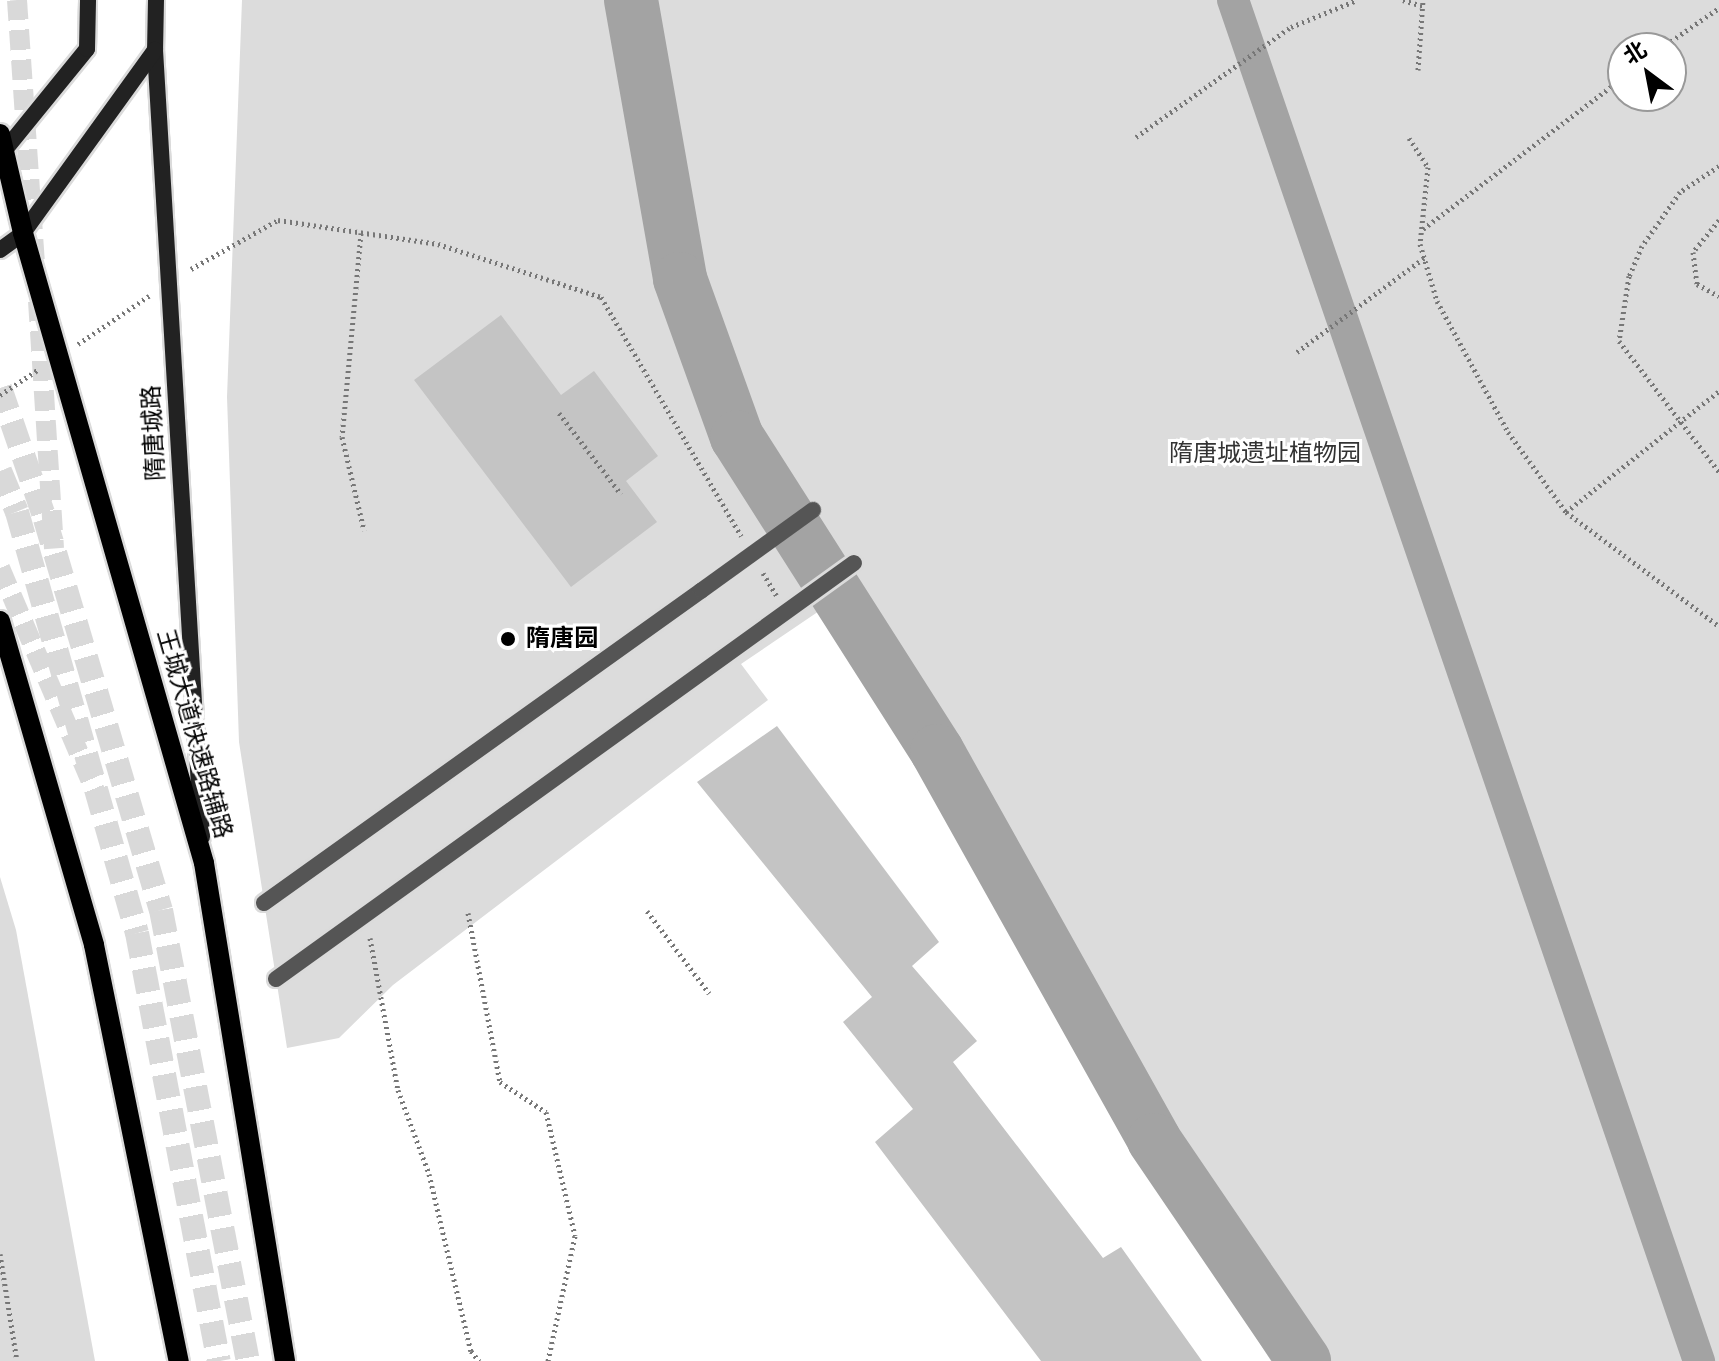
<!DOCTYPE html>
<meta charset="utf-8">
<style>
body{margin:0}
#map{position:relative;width:1719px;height:1361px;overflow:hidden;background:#fff;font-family:"Source Sans 3","Noto Sans SC",sans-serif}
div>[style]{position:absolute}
.green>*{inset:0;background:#dcdcdc}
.canal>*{height:32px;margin:-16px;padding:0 16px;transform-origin:16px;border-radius:16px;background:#a3a3a3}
.river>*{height:54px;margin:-27px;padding:0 27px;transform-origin:27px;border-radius:27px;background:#a3a3a3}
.building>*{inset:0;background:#c4c4c4}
.primary-tunnel>*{height:20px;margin-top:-10px;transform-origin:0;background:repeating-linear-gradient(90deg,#d9d9d9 0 20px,transparent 0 30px)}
.highway-tunnel>*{height:24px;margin-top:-12px;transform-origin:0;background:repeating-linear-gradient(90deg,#d9d9d9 0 24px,transparent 0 36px)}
.path>*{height:5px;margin-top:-2.5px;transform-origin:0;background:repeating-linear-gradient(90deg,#777 0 2px,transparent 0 6px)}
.roads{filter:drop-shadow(2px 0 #dbdbdb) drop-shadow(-2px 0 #dbdbdb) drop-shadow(0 2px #dbdbdb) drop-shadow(0 -2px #dbdbdb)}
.street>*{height:16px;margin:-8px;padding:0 8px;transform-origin:8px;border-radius:8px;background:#555}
.secondary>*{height:16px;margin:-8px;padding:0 8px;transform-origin:8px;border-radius:8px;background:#222}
.primary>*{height:20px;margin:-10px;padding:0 10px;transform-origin:10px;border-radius:10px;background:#000}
.street-bridge>*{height:16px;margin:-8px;padding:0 8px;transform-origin:8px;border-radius:8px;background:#555}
.dots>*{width:22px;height:22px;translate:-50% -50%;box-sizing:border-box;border:4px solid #fff;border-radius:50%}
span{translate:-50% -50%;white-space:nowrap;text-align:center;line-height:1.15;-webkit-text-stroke:6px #fff;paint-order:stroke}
.street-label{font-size:24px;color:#000}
.park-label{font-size:24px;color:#333}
.poi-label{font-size:24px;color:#000;font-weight:700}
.left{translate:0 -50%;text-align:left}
.north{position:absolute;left:1607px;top:32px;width:80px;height:80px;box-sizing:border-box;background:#fff;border:2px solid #999;border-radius:50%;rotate:328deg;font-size:22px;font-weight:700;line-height:32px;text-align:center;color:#000}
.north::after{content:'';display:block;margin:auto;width:28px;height:36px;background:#000;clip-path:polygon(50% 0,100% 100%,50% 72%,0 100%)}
</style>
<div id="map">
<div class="green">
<i style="clip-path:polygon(evenodd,242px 0,1719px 0,1719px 1361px,1271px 1361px,1153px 1173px,828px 605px,741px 664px,768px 700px,393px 985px,339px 1038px,287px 1048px,239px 742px,227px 397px,242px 0,1623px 48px,1671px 48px,1671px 96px,1623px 96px,1623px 48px)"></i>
<i style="clip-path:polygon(0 877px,16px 930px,95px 1361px,0 1361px)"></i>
</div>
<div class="canal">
<i style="left:1233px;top:0;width:1439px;rotate:71.1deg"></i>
</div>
<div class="river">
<i style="left:631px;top:0;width:283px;rotate:80deg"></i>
<i style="left:680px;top:279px;width:168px;rotate:70.2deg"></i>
<i style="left:737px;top:437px;width:372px;rotate:57.5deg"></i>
<i style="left:937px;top:751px;width:445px;rotate:60.8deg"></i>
<i style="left:1154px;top:1140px;width:267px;rotate:55.8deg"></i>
</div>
<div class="building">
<i style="clip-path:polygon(501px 315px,561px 395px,594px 371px,658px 456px,626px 481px,657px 522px,571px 587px,414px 380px)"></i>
<i style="clip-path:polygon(777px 726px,939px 942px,912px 966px,977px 1041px,953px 1062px,1103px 1258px,1121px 1247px,1202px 1361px,1041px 1361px,875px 1142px,913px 1109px,843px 1022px,872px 997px,697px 782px)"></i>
</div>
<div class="primary-tunnel">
<i style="left:17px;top:0;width:262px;rotate:86.1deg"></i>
<i style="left:38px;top:301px;width:248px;rotate:86.3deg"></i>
<i style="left:0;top:568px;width:258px;rotate:66.9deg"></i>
</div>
<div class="highway-tunnel">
<i style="left:0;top:388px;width:139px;rotate:71deg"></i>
<i style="left:45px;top:519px;width:408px;rotate:73.5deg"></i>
<i style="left:161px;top:910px;width:459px;rotate:79.1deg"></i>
<i style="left:0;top:471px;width:44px;rotate:67.5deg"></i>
<i style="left:17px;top:512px;width:438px;rotate:74.1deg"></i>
<i style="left:137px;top:933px;width:436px;rotate:79.2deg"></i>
</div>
<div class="path">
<i style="left:1403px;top:0;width:21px;rotate:17deg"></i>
<i style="left:1661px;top:48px;width:70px;rotate:-34.6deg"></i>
<i style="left:1418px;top:70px;width:70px;rotate:-85.9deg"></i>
<i style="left:1136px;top:137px;width:190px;rotate:-35.4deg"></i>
<i style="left:1291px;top:27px;width:71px;rotate:-22.2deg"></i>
<i style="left:1409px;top:138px;width:35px;rotate:57deg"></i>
<i style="left:1428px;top:167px;width:77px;rotate:95.9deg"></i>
<i style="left:1420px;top:244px;width:59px;rotate:73.4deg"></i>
<i style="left:1437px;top:301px;width:149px;rotate:61.5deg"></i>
<i style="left:1508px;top:432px;width:99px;rotate:54.1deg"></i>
<i style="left:1566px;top:512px;width:191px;rotate:36.7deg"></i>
<i style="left:1719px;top:166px;width:47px;rotate:146.3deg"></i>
<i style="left:1680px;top:192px;width:66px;rotate:125.1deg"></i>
<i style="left:1642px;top:246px;width:33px;rotate:113deg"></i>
<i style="left:1629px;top:276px;width:66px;rotate:98.7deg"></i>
<i style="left:1619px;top:341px;width:165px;rotate:52.6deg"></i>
<i style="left:1719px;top:220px;width:41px;rotate:129.1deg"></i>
<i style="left:1693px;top:252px;width:32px;rotate:83deg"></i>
<i style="left:1697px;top:284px;width:25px;rotate:29deg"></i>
<i style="left:1423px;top:229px;width:251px;rotate:-37.1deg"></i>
<i style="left:361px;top:233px;width:205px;rotate:95.3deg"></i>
<i style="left:342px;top:437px;width:96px;rotate:76.7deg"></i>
<i style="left:191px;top:269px;width:100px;rotate:-29.4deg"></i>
<i style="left:278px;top:220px;width:162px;rotate:8.5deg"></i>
<i style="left:438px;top:244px;width:171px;rotate:18deg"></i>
<i style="left:601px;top:297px;width:277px;rotate:59.6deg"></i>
<i style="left:78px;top:344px;width:86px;rotate:-34.1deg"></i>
<i style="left:1297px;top:352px;width:158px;rotate:-36.5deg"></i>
<i style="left:0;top:395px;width:47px;rotate:-33.7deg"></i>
<i style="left:559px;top:413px;width:102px;rotate:52.6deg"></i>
<i style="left:1566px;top:512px;width:195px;rotate:-38.3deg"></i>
<i style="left:763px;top:573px;width:26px;rotate:59deg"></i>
<i style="left:647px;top:911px;width:103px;rotate:52.9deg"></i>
<i style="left:468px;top:913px;width:172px;rotate:79.3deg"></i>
<i style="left:500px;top:1082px;width:55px;rotate:33.1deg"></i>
<i style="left:546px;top:1112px;width:127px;rotate:76.8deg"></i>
<i style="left:575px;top:1236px;width:128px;rotate:102.2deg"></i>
<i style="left:370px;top:938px;width:155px;rotate:79.6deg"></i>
<i style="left:398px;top:1090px;width:90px;rotate:69.7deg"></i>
<i style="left:429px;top:1174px;width:182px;rotate:76.7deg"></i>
<i style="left:471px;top:1351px;width:13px;rotate:51deg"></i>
<i style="left:0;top:1254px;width:108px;rotate:81deg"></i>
</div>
<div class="roads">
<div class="street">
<i style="left:264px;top:903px;width:538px;rotate:-35.55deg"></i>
<i style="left:276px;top:979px;width:712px;rotate:-35.74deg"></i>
</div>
<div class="secondary">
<i style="left:156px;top:0;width:50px;rotate:91.1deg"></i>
<i style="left:155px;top:50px;width:788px;rotate:86.58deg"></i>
<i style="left:0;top:156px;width:138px;rotate:-50.9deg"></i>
<i style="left:87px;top:49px;width:49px;rotate:-88.8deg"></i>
<i style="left:0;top:250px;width:29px;rotate:-36deg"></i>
<i style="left:23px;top:233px;width:226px;rotate:-54.2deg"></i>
</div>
<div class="primary">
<i style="left:0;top:134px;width:102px;rotate:76.9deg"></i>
<i style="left:23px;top:233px;width:655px;rotate:73.97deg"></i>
<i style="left:204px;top:863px;width:505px;rotate:80.76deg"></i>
<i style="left:0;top:621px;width:337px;rotate:73.8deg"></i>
<i style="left:94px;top:945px;width:425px;rotate:78.5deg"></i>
</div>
</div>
<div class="street-bridge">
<i style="left:702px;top:590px;width:137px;rotate:-35.8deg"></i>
</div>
<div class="dots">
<i style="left:508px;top:639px;background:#000"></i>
</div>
<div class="street-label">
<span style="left:154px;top:433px;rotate:-93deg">隋唐城路</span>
<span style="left:194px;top:734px;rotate:74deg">王城大道快速路辅路</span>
</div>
<div class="park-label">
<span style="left:1265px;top:454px">隋唐城遗址植物园</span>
</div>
<div class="poi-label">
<span class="left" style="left:526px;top:639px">隋唐园</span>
</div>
<div class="north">北</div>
</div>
